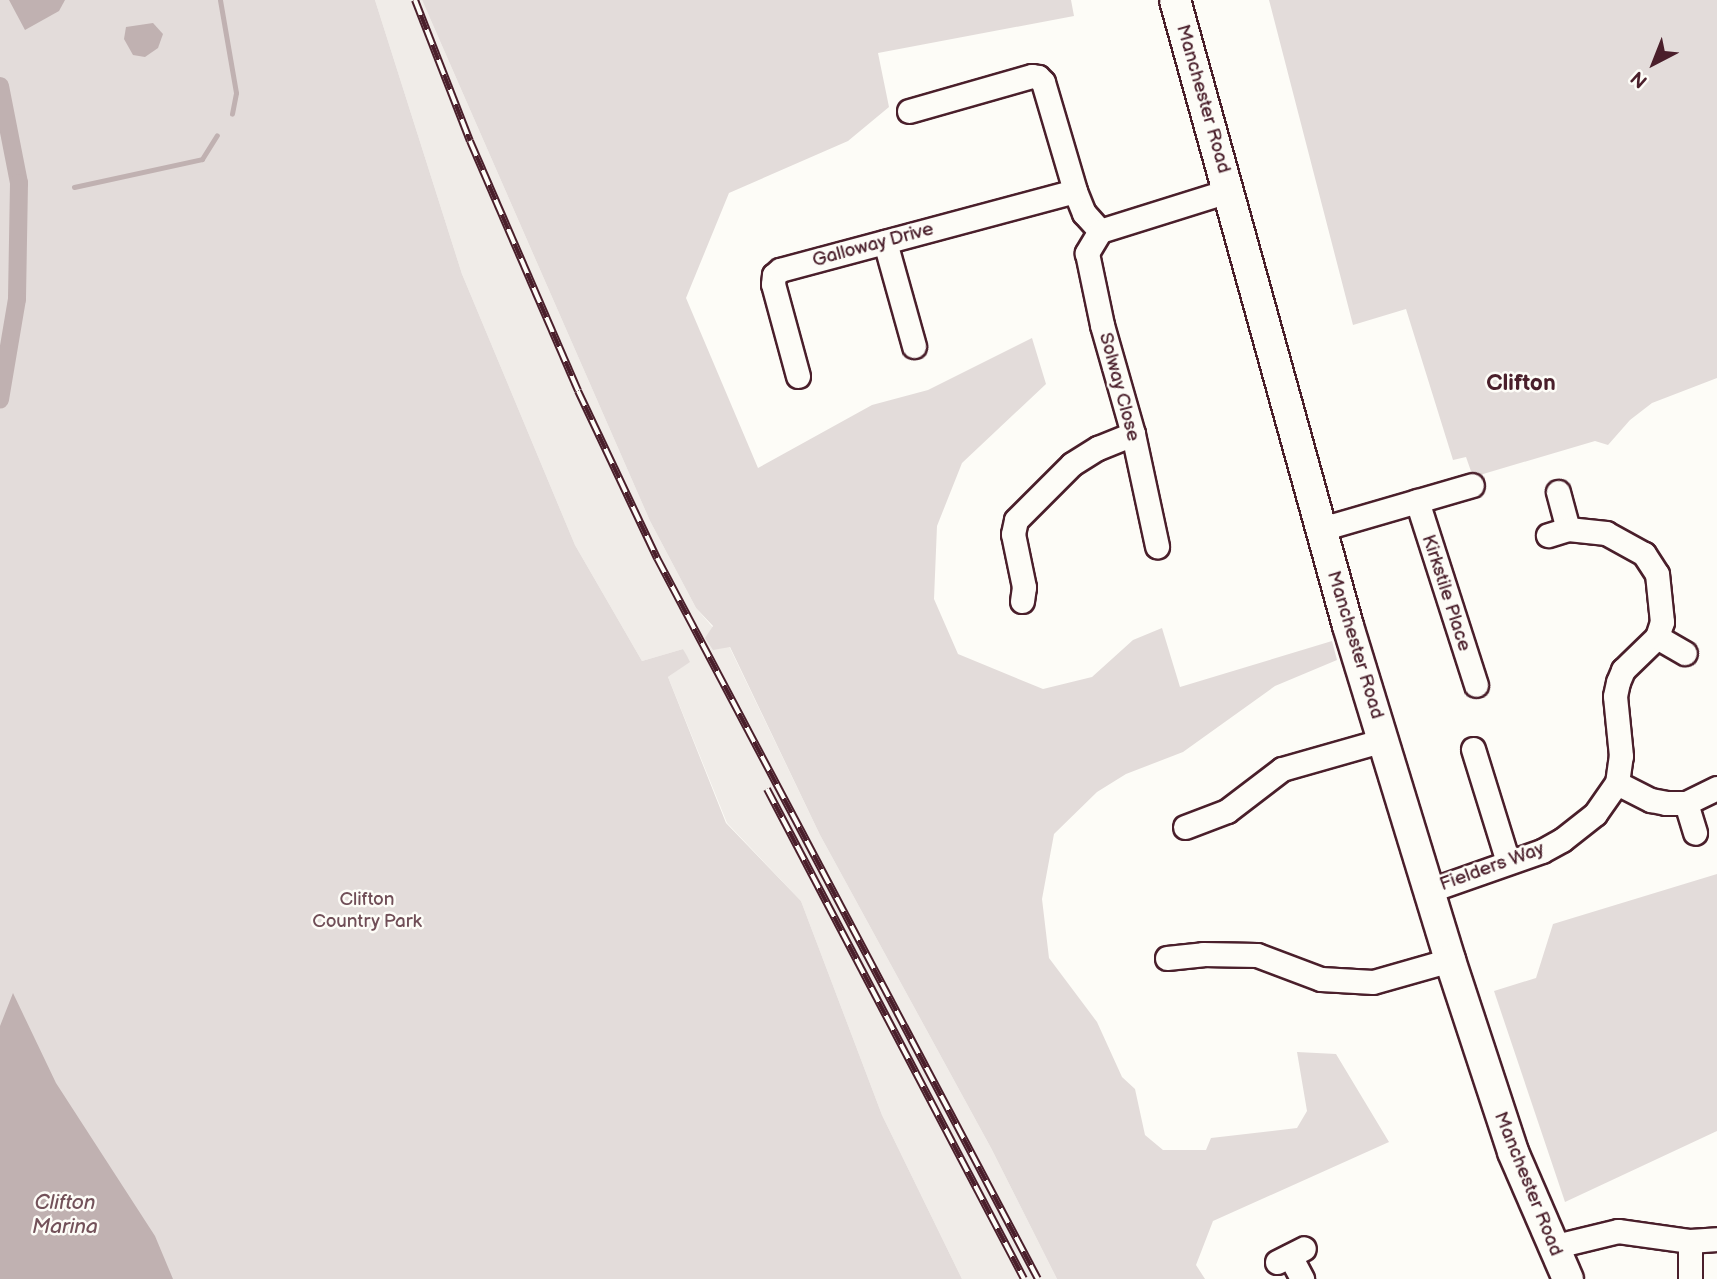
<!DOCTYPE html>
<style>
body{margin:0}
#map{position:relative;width:1717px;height:1279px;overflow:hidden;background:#fdfcf7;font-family:"Balsamiq Sans",sans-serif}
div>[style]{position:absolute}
.built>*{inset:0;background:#f0ece8}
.green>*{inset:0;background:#e3dcda}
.water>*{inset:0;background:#c0b1b1}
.stream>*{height:5px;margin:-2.5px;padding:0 2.5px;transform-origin:2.5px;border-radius:2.5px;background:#c0b1b1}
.canal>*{height:18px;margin:-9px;padding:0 9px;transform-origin:9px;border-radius:9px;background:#c0b1b1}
.roads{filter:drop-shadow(2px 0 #4a1f2b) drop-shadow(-2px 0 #4a1f2b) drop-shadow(0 2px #4a1f2b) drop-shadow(0 -2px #4a1f2b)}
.minor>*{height:23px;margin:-11.5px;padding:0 11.5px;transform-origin:11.5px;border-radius:11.5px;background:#fdfcf7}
.major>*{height:30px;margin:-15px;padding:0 15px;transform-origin:15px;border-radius:15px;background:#fdfcf7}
.rail>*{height:8px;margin-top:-4px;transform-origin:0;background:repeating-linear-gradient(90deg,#fdfcf7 0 16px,#4a1f2b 0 32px);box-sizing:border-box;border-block:2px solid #4a1f2b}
span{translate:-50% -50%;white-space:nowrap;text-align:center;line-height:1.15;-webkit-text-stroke:5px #fdfcf7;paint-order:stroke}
.street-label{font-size:19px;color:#4a1f2b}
.park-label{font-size:19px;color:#704e57}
.water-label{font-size:21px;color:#73525a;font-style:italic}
.quarter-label{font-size:23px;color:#4a1f2b;font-weight:700}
.north{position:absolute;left:1619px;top:28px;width:70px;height:70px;-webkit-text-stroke:5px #fdfcf7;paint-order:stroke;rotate:222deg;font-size:19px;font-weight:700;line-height:28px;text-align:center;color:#4a1f2b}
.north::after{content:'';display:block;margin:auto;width:24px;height:32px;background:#4a1f2b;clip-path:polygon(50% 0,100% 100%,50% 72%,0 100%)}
</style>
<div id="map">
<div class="built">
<i style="clip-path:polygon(375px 0,422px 0,650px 521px,696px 608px,729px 646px,820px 835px,991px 1148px,1057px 1279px,962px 1279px,882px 1115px,801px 901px,727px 823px,668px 677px,689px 662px,683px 649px,642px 661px,575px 545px,462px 274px)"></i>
</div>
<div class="green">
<i style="clip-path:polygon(0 0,375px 0,462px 274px,575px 545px,642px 661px,683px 649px,687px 656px,690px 662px,668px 677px,726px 823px,801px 901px,882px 1115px,962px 1279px,0 1279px)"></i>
<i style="clip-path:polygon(422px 0,1071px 0,1074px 16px,878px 53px,889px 107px,848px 141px,729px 193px,686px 298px,758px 468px,872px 405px,928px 390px,1032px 338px,1046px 384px,962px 463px,937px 526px,934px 599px,958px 654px,1043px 689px,1092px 677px,1133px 640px,1162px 628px,1180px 687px,1332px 641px,1337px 660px,1275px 686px,1183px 752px,1126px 774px,1097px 792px,1054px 834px,1042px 899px,1049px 958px,1097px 1022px,1122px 1077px,1135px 1089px,1145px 1135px,1163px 1150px,1206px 1150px,1211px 1138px,1297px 1128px,1307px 1111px,1297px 1052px,1336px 1054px,1389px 1142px,1213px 1221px,1196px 1265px,1205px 1279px,1057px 1279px,991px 1148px,820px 835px,730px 647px,713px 650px,705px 638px,713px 626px,696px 608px,650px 521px)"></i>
<i style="clip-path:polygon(1269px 0,1717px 0,1717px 378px,1652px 403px,1630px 420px,1608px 445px,1595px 441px,1473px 477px,1466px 457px,1453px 460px,1406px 309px,1353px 325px)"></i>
<i style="clip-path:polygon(1717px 874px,1717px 1131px,1565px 1202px,1494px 991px,1536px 978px,1553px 924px)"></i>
</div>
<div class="water">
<i style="clip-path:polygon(9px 0,65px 0,59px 11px,25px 30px)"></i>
<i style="clip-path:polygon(153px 23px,163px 34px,158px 48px,145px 57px,133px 55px,124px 39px,126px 27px)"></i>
<i style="clip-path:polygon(13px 993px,56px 1083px,155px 1236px,173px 1279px,0 1279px,0 1026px)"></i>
</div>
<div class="stream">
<i style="left:220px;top:0;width:94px;rotate:80.2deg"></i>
<i style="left:236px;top:93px;width:21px;rotate:101deg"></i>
<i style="left:74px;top:187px;width:131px;rotate:-12.3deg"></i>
<i style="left:202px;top:159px;width:28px;rotate:-58deg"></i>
</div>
<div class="canal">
<i style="left:0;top:86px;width:99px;rotate:78.9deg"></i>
<i style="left:19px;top:183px;width:116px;rotate:91deg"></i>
<i style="left:17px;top:299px;width:102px;rotate:99.6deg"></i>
</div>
<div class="roads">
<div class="minor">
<i style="left:909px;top:111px;width:128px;rotate:-15.9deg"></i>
<i style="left:1032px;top:76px;width:6px;rotate:9deg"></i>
<i style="left:1038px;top:77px;width:7px;rotate:45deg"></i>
<i style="left:1043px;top:82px;width:114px;rotate:73.6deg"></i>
<i style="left:1075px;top:191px;width:24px;rotate:68deg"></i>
<i style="left:1084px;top:213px;width:24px;rotate:48deg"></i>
<i style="left:1100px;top:231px;width:134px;rotate:-17.4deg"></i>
<i style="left:1100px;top:231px;width:26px;rotate:121deg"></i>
<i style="left:1087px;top:253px;width:74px;rotate:78.2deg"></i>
<i style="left:1102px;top:325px;width:113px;rotate:74.1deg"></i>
<i style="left:1133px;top:434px;width:115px;rotate:77.9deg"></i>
<i style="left:885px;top:242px;width:108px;rotate:74.4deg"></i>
<i style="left:798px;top:376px;width:95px;rotate:-105.2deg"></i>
<i style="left:773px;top:284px;width:9px;rotate:-84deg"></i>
<i style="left:774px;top:275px;width:8px;rotate:-40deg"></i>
<i style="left:780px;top:270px;width:305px;rotate:-15deg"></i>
<i style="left:1558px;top:492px;width:38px;rotate:75deg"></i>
<i style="left:1417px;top:501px;width:193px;rotate:72.2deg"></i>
<i style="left:1321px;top:529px;width:157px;rotate:-16.2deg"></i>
<i style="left:1022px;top:601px;width:14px;rotate:-82deg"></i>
<i style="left:1024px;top:587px;width:54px;rotate:-101.7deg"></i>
<i style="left:1013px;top:534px;width:14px;rotate:-78deg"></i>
<i style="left:1016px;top:520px;width:79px;rotate:-45deg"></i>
<i style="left:1072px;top:464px;width:31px;rotate:-32deg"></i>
<i style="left:1098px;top:448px;width:38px;rotate:-22deg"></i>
<i style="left:1657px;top:637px;width:32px;rotate:30deg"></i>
<i style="left:1473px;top:749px;width:118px;rotate:72.8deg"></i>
<i style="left:1617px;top:783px;width:38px;rotate:27deg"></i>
<i style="left:1651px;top:800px;width:15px;rotate:11deg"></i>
<i style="left:1666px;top:803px;width:20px"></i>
<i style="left:1686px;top:803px;width:34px;rotate:-26deg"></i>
<i style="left:1686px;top:803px;width:31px;rotate:73deg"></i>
<i style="left:1185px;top:827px;width:45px;rotate:-20.9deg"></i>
<i style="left:1227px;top:811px;width:69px;rotate:-37.4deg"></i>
<i style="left:1282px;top:769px;width:106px;rotate:-15.9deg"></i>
<i style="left:1431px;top:890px;width:118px;rotate:-19.4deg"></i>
<i style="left:1542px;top:851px;width:23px;rotate:-29deg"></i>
<i style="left:1562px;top:840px;width:42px;rotate:-38.2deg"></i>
<i style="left:1595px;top:814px;width:38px;rotate:-55deg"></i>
<i style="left:1617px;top:783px;width:27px;rotate:-82deg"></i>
<i style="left:1621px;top:756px;width:60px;rotate:-95.7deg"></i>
<i style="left:1615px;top:696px;width:14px;rotate:-78deg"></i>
<i style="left:1618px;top:682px;width:13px;rotate:-67deg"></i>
<i style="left:1623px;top:670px;width:47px;rotate:-44.1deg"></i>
<i style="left:1657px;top:637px;width:16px;rotate:-72deg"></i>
<i style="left:1662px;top:622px;width:48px;rotate:-95.9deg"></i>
<i style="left:1657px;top:574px;width:24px;rotate:-123deg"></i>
<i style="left:1644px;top:554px;width:43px;rotate:-151.1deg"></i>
<i style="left:1606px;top:533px;width:38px;rotate:-174deg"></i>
<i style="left:1568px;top:529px;width:21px;rotate:163deg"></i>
<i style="left:1167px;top:958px;width:36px;rotate:-6deg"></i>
<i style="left:1203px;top:954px;width:54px;rotate:1.1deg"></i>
<i style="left:1257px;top:955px;width:68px;rotate:20.6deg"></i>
<i style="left:1321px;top:979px;width:52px;rotate:3.3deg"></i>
<i style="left:1373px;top:982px;width:80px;rotate:-15.9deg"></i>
<i style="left:1690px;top:1241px;width:38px;rotate:90deg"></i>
<i style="left:1552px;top:1247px;width:68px;rotate:-13.6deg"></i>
<i style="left:1618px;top:1231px;width:73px;rotate:7.9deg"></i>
<i style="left:1690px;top:1241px;width:27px;rotate:-4deg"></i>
<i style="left:1290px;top:1256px;width:26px;rotate:62deg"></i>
<i style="left:1277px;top:1262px;width:30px;rotate:-27deg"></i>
</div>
<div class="major">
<i style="left:1175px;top:0;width:649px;rotate:74.55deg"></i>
<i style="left:1348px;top:626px;width:349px;rotate:73deg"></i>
<i style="left:1450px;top:960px;width:202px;rotate:71.8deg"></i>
<i style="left:1513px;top:1152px;width:138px;rotate:66.6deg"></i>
</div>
</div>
<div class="rail">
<i style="left:415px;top:0;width:151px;rotate:68.7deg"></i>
<i style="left:470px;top:141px;width:272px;rotate:66.6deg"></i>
<i style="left:578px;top:391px;width:185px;rotate:64.7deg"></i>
<i style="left:657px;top:558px;width:815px;rotate:62.15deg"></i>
<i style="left:767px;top:789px;width:553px;rotate:62.32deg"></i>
</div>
<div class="street-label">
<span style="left:1203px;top:99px;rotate:74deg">Manchester Road</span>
<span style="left:873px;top:245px;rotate:-15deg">Galloway Drive</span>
<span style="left:1119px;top:387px;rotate:75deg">Solway Close</span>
<span style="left:1446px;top:593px;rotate:72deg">Kirkstile Place</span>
<span style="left:1355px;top:645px;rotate:73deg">Manchester Road</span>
<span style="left:1492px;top:867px;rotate:-20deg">Fielders Way</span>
<span style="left:1528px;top:1184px;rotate:68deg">Manchester Road</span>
</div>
<div class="park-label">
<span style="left:367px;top:911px">Clifton<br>Country Park</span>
</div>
<div class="water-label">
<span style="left:65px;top:1215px">Clifton<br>Marina</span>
</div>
<div class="quarter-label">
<span style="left:1521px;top:383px">Clifton</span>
</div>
<div class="north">N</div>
</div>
